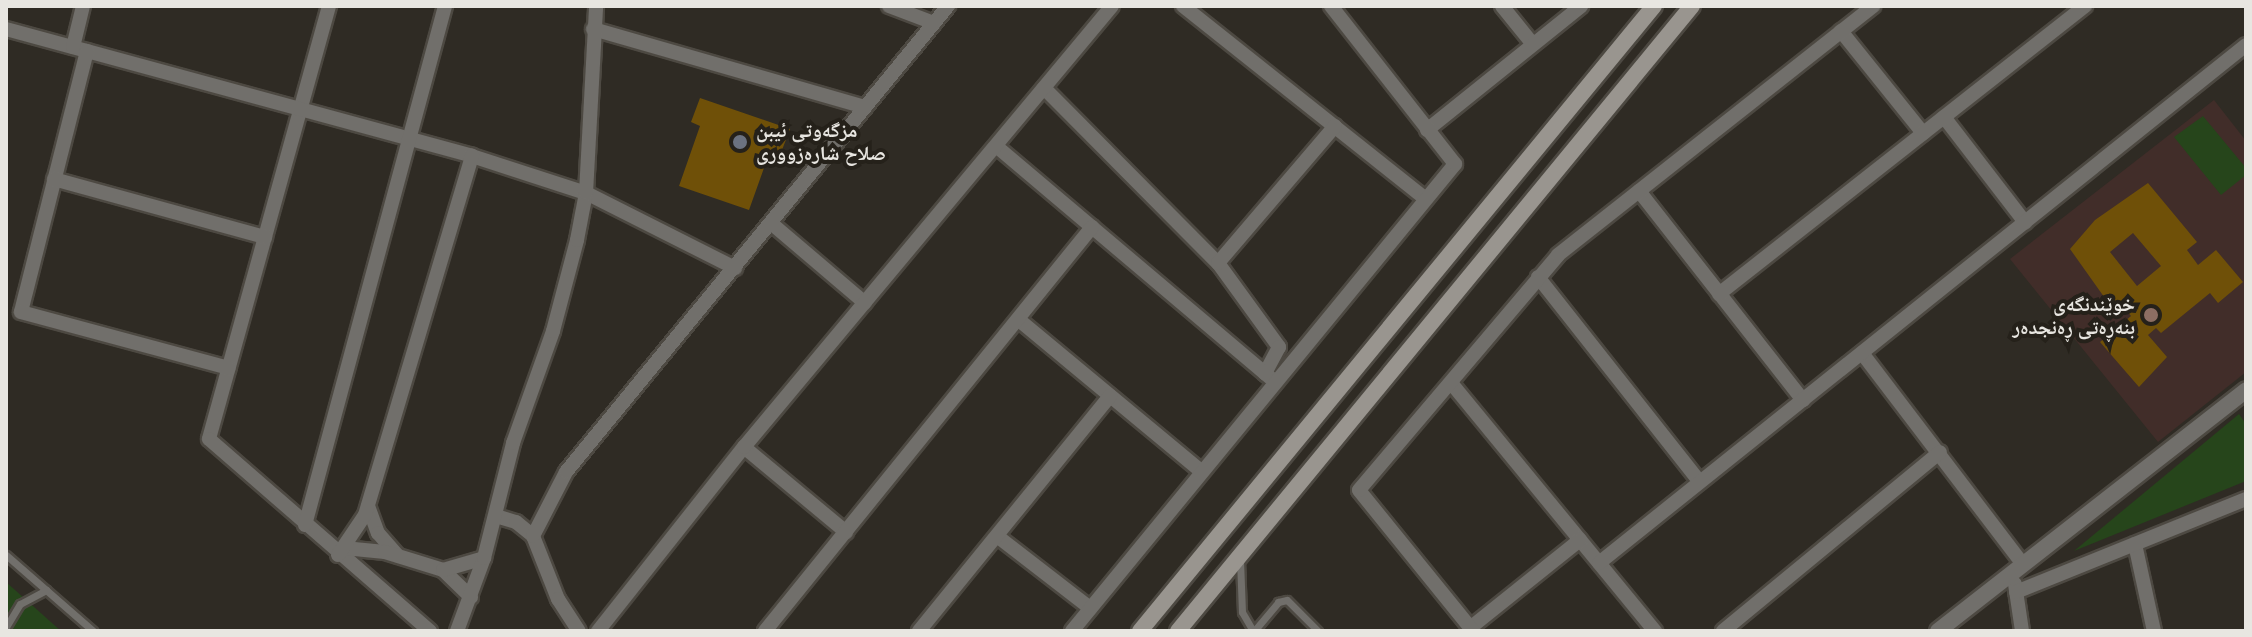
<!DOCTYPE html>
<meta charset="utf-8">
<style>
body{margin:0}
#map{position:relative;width:2252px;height:637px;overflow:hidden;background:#2f2b24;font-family:"Fira Sans","Noto Naskh Arabic",sans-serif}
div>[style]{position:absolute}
.education>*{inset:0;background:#412d29}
.green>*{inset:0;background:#26451b}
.building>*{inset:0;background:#6f5008}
.roads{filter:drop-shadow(2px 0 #4d4942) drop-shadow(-2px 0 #4d4942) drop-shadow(0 2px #4d4942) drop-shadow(0 -2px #4d4942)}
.service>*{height:7px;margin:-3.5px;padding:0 3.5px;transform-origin:3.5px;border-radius:3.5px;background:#716f6b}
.minor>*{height:14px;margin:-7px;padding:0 7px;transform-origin:7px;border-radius:7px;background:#716f6b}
.tertiary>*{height:16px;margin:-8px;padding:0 8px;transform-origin:8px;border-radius:8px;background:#716f6b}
.secondary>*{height:16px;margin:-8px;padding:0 8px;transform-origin:8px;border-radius:8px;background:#99958f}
.dots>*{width:22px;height:22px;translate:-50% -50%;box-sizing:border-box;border:4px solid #25211a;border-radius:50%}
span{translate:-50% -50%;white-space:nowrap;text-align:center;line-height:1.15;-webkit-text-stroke:8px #25211a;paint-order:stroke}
.poi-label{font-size:20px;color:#e8e6e1;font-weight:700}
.left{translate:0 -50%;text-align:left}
.right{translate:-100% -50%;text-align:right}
.frame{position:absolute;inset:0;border:8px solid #e8e6e1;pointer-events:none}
</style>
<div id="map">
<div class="education">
<i style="clip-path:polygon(2214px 100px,2246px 141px,2246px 372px,2158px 442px,2010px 259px)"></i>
</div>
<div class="green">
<i style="clip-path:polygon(2203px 116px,2246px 168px,2246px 175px,2221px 195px,2174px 137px)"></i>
<i style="clip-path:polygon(2239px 414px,2246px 424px,2246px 481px,2074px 551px)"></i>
<i style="clip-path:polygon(6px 582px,61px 631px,6px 631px)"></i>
</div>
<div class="building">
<i style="clip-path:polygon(700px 98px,790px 129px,779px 158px,769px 154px,749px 210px,679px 186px,700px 126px,691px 122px)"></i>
<i style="clip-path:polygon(evenodd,2148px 183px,2197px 242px,2187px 250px,2198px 265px,2216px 250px,2243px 282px,2218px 303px,2210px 293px,2161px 333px,2156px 328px,2148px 335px,2167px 357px,2139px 387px,2100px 342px,2131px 316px,2127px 311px,2119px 318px,2070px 249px,2095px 220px,2148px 183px,2133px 233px,2161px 266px,2137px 286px,2110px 252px,2133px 233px)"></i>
</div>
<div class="roads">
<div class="service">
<i style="left:6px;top:555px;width:116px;rotate:41.1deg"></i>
<i style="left:1240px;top:560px;width:52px;rotate:87.8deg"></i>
<i style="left:1242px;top:612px;width:22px;rotate:60deg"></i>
<i style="left:6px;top:627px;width:27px;rotate:-59deg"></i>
<i style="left:20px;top:604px;width:30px;rotate:-28deg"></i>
<i style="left:1254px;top:631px;width:38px;rotate:-50deg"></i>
<i style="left:1278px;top:602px;width:9px;rotate:-13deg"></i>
<i style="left:1287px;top:600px;width:44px;rotate:45deg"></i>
</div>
<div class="minor">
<i style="left:329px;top:6px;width:449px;rotate:105.5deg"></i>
<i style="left:209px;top:439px;width:293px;rotate:41deg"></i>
<i style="left:889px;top:6px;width:48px;rotate:20.7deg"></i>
<i style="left:1183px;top:6px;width:310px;rotate:38.5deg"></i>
<i style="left:1502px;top:6px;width:48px;rotate:51deg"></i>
<i style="left:6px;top:29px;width:483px;rotate:15.2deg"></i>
<i style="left:472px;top:156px;width:120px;rotate:18deg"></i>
<i style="left:586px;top:193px;width:167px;rotate:26.7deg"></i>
<i style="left:593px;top:29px;width:283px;rotate:16deg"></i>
<i style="left:1841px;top:31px;width:131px;rotate:51.2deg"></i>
<i style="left:73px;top:47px;width:42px;rotate:-76.3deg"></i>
<i style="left:87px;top:51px;width:269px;rotate:104.2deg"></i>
<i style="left:21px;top:312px;width:215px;rotate:15.1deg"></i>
<i style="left:1044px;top:88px;width:247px;rotate:45.2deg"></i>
<i style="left:1218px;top:263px;width:104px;rotate:54deg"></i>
<i style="left:1279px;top:347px;width:30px;rotate:118deg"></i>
<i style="left:1944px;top:117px;width:133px;rotate:52.4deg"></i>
<i style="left:1427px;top:130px;width:198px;rotate:-38.8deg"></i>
<i style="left:996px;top:146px;width:360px;rotate:40.2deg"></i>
<i style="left:54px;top:179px;width:219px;rotate:15.4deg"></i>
<i style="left:1639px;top:191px;width:266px;rotate:51.9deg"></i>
<i style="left:771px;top:223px;width:123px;rotate:40.4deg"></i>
<i style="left:1218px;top:263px;width:180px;rotate:-49.5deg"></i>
<i style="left:1538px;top:277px;width:261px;rotate:51.7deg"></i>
<i style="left:1719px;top:294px;width:466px;rotate:-38.2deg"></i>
<i style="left:1019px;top:320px;width:236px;rotate:39.7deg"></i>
<i style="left:1862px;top:353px;width:265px;rotate:52.7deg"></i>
<i style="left:1452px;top:384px;width:320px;rotate:50.6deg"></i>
<i style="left:744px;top:447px;width:133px;rotate:39.8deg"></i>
<i style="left:368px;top:506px;width:29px;rotate:70deg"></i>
<i style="left:378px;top:533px;width:30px;rotate:49deg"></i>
<i style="left:496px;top:516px;width:21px;rotate:17deg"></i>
<i style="left:516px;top:522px;width:22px;rotate:39deg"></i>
<i style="left:533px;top:536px;width:68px;rotate:68.4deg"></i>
<i style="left:558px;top:599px;width:38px;rotate:57deg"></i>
<i style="left:305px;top:525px;width:538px;rotate:-74.9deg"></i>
<i style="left:533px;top:536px;width:72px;rotate:-62.7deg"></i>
<i style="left:566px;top:472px;width:603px;rotate:-50.66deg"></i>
<i style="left:997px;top:536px;width:118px;rotate:37.7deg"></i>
<i style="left:2135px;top:544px;width:89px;rotate:77.7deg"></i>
<i style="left:344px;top:548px;width:41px;rotate:5.6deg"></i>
<i style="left:385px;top:552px;width:61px;rotate:17.2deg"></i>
<i style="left:443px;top:570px;width:39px;rotate:44deg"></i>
<i style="left:338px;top:555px;width:48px;rotate:-56deg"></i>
<i style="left:365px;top:515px;width:375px;rotate:-73.4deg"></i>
<i style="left:1599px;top:563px;width:829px;rotate:-38.68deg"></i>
<i style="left:443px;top:570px;width:43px;rotate:-16.3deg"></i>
<i style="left:2015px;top:584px;width:48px;rotate:81.5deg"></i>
<i style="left:2016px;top:592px;width:248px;rotate:-22deg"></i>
<i style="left:1470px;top:628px;width:141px;rotate:-38.7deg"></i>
<i style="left:457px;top:631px;width:78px;rotate:-69.7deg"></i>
<i style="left:484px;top:558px;width:119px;rotate:-75.8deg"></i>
<i style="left:513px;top:443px;width:119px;rotate:-70.3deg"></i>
<i style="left:553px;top:331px;width:94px;rotate:-75.2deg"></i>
<i style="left:577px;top:240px;width:48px;rotate:-79.2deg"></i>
<i style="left:586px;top:193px;width:187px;rotate:-86.9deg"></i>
<i style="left:598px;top:631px;width:235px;rotate:-51.6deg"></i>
<i style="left:744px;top:447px;width:574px;rotate:-50.16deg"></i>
<i style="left:765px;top:631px;width:520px;rotate:-51.01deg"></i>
<i style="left:919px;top:631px;width:303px;rotate:-50.9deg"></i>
<i style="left:1072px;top:631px;width:604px;rotate:-50.64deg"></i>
<i style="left:1455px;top:164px;width:201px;rotate:-128.1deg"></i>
<i style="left:1473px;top:631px;width:181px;rotate:-129deg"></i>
<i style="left:1359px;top:490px;width:308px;rotate:-49.7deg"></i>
<i style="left:1558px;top:255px;width:402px;rotate:-38.3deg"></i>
<i style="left:1723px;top:631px;width:281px;rotate:-39.5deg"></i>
</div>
<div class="tertiary">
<i style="left:1938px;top:631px;width:391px;rotate:-38deg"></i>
</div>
<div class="secondary">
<i style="left:1140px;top:631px;width:809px;rotate:-50.57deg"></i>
<i style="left:1178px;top:631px;width:809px;rotate:-50.57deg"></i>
</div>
</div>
<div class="dots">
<i style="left:740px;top:142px;background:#6b7280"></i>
<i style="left:2151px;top:315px;background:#8d6e63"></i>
</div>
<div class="poi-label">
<span class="left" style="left:756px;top:142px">مزگەوتی ئیبن<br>صلاح شارەزووری</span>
<span class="right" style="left:2135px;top:316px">خوێندنگەی<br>بنەڕەتی ڕەنجدەر</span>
</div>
<div class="frame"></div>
</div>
